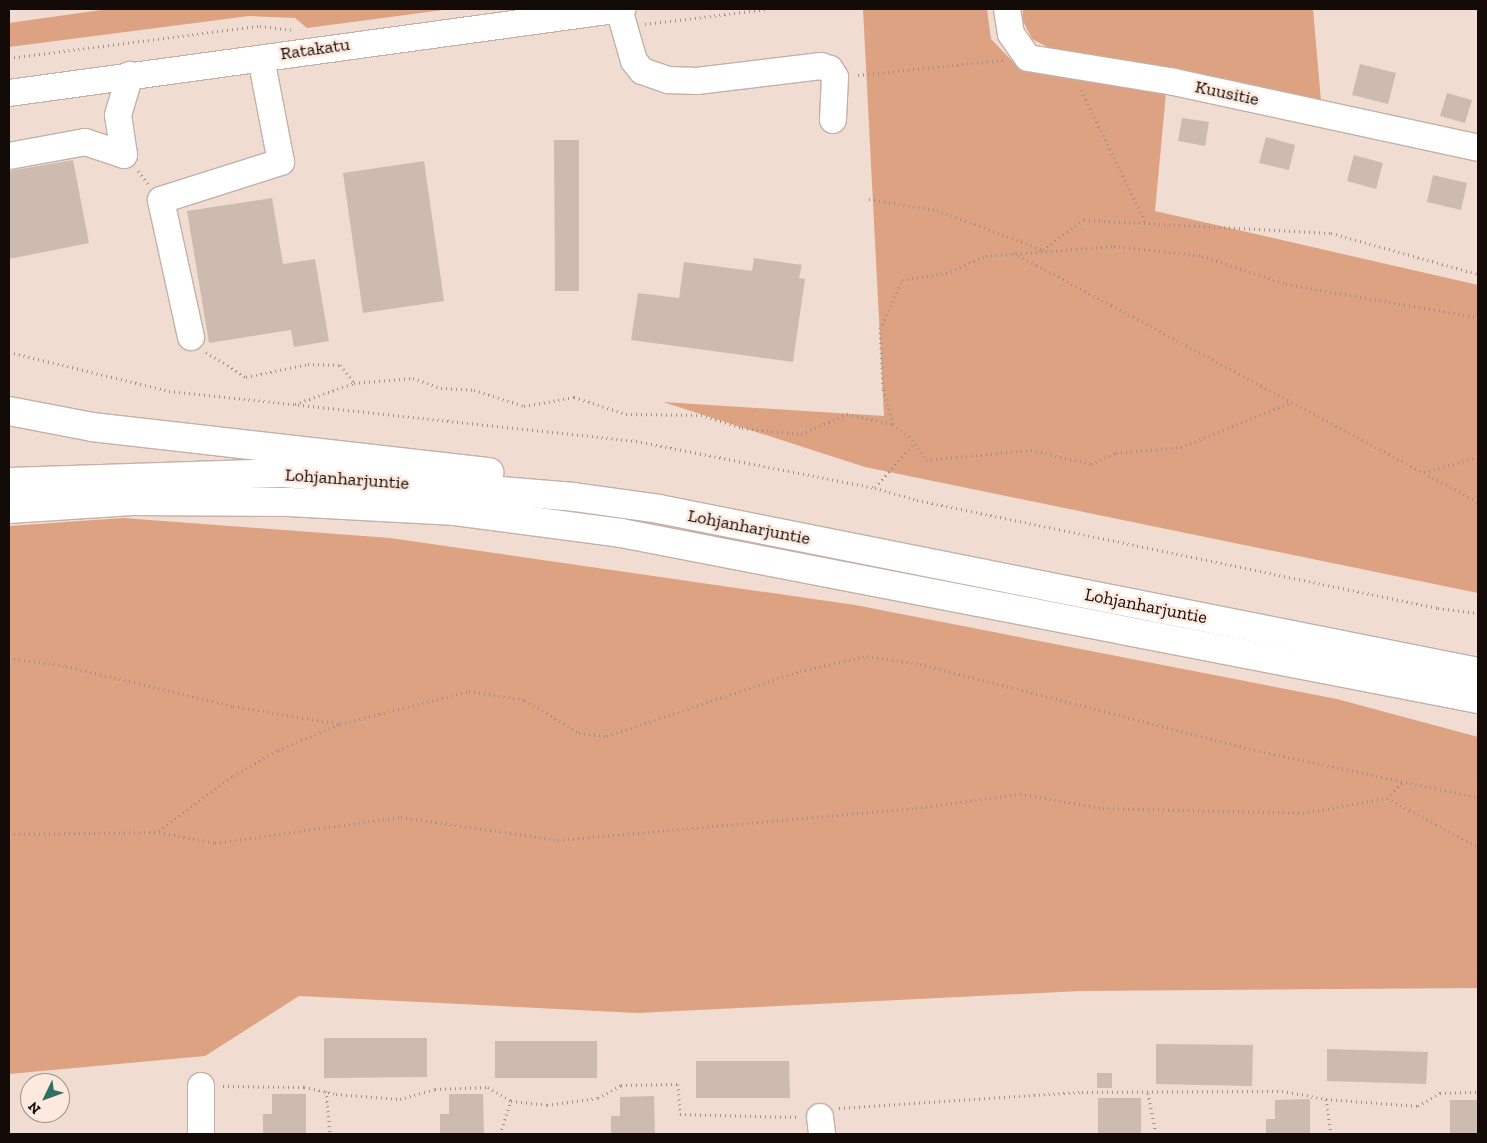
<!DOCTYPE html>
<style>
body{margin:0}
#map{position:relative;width:1487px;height:1143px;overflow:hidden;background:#f0dcd1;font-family:"Zilla Slab",serif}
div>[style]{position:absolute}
.green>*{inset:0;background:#dda281}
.building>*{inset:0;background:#cebbb0}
.path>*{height:3px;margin-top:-1.5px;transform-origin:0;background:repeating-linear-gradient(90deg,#9f9088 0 1px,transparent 0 5px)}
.roads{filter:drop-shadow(1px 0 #c4b0a6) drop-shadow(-1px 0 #c4b0a6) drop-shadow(0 1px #c4b0a6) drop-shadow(0 -1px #c4b0a6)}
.minor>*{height:26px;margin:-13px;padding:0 13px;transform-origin:13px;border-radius:13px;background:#fff}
.highway>*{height:28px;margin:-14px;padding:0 14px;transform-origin:14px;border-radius:14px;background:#fff}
span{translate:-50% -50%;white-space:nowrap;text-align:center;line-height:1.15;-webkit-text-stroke:5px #fde9de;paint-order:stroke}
.street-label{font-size:18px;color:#120b08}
.frame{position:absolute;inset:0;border:10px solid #120b08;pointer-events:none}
.north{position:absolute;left:20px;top:1073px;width:50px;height:50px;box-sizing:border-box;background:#fde9de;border:1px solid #9f9088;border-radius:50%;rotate:228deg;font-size:14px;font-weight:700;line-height:20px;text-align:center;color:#120b08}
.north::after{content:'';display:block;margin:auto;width:18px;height:22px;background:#2e7162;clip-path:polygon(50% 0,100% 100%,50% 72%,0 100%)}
</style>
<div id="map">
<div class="green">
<i style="clip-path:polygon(108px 9px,451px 9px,307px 28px,295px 18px,249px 16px,9px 47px,9px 23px)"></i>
<i style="clip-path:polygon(863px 9px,987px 9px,991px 39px,1021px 70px,1166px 93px,1155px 211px,1478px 285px,1478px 593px,865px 467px,663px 402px,884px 416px)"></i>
<i style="clip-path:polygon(1023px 9px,1313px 9px,1321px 101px,1055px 51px,1032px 39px,1022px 19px)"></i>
<i style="clip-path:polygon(123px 518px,390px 538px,855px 605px,1337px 699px,1478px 737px,1478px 988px,1080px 991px,637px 1013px,299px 996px,205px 1056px,9px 1074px,9px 526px)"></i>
</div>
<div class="building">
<i style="clip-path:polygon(1360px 64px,1396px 73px,1388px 104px,1352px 95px)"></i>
<i style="clip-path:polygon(1447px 93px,1472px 100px,1465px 123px,1440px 116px)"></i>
<i style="clip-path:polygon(1182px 118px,1209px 122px,1205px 146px,1178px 141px)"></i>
<i style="clip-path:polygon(1266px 137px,1295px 145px,1289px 170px,1259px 163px)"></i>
<i style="clip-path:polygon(554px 140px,579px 140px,579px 291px,555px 291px)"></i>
<i style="clip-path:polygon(1354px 155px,1383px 163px,1376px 189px,1347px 181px)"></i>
<i style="clip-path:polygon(73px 160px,89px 243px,9px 259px,9px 171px)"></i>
<i style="clip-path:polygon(424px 161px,444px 301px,363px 313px,343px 173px)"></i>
<i style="clip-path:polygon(1433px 175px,1467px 183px,1461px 210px,1427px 202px)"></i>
<i style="clip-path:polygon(272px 198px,283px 264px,315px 259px,329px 341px,294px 347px,291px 330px,209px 343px,187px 211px)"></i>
<i style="clip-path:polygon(754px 258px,802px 265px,799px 278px,805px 279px,793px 362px,631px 340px,638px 293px,679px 298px,684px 262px,752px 271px)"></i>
<i style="clip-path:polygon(324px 1038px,427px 1038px,427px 1077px,324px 1078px)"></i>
<i style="clip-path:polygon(495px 1041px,597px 1041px,597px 1078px,495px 1078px)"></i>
<i style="clip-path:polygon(1156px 1044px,1253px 1045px,1252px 1086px,1156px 1084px)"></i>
<i style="clip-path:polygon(1327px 1049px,1428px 1052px,1426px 1084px,1327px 1081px)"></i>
<i style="clip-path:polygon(696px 1061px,789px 1061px,790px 1098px,696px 1098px)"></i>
<i style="clip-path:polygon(1097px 1073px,1112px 1073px,1112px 1088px,1097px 1088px)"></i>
<i style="clip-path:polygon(272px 1094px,306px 1094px,306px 1134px,263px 1134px,263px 1114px,272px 1114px)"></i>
<i style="clip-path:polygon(449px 1094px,483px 1094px,484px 1134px,440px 1134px,440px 1114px,449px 1114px)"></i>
<i style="clip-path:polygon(654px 1096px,655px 1134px,611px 1134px,611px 1116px,620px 1116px,620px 1097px)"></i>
<i style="clip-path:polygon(1098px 1098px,1141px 1098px,1141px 1134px,1098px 1134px)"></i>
<i style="clip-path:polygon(1310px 1099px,1310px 1134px,1266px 1134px,1266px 1119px,1275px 1119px,1275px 1100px)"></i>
<i style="clip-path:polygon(1450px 1100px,1478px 1100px,1478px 1134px,1450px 1134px)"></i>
</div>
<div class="path">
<i style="left:645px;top:24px;width:123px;rotate:-7deg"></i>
<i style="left:9px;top:58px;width:253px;rotate:-7.3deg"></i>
<i style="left:260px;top:26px;width:31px;rotate:7deg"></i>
<i style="left:858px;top:75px;width:146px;rotate:-5.9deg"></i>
<i style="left:1081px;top:90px;width:148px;rotate:64deg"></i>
<i style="left:138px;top:171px;width:16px;rotate:52deg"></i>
<i style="left:869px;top:199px;width:69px;rotate:9.2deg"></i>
<i style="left:937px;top:210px;width:113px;rotate:20.7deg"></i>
<i style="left:1043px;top:250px;width:51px;rotate:-36.2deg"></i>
<i style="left:1084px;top:220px;width:247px;rotate:3deg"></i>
<i style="left:1331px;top:233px;width:153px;rotate:15.6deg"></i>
<i style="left:1014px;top:253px;width:527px;rotate:28.22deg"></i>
<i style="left:9px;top:352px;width:165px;rotate:13.7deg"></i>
<i style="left:169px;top:391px;width:470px;rotate:6.1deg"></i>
<i style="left:636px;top:441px;width:244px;rotate:11.1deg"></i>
<i style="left:875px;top:488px;width:44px;rotate:15.9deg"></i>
<i style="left:917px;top:500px;width:532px;rotate:11.71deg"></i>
<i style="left:1438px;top:608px;width:40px;rotate:7.1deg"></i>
<i style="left:206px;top:352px;width:47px;rotate:32deg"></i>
<i style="left:246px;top:377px;width:63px;rotate:-11.8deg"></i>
<i style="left:308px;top:364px;width:32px;rotate:2deg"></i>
<i style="left:340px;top:365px;width:23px;rotate:52deg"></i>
<i style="left:354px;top:383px;width:59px;rotate:-4.8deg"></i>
<i style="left:413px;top:378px;width:30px;rotate:20deg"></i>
<i style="left:441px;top:388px;width:33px;rotate:3deg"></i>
<i style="left:474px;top:390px;width:52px;rotate:17.7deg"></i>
<i style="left:524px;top:406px;width:51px;rotate:-10.2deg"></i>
<i style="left:574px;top:397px;width:55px;rotate:18.1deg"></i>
<i style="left:626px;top:414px;width:75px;rotate:0.8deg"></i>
<i style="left:701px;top:415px;width:43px;rotate:17.6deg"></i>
<i style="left:742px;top:428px;width:59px;rotate:5.8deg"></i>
<i style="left:801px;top:434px;width:50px;rotate:-23.5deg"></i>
<i style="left:847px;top:414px;width:47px;rotate:12.3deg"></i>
<i style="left:893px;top:424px;width:20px;rotate:37deg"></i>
<i style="left:909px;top:436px;width:29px;rotate:55deg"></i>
<i style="left:926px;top:460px;width:105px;rotate:-5.4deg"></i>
<i style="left:1031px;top:450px;width:62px;rotate:13.1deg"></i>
<i style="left:1091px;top:464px;width:27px;rotate:-24deg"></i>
<i style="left:1116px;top:453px;width:65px;rotate:-5.3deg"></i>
<i style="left:1181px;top:447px;width:117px;rotate:-22.2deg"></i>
<i style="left:295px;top:404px;width:63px;rotate:-19.6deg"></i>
<i style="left:893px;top:424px;width:37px;rotate:-106deg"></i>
<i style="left:883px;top:388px;width:59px;rotate:-92.9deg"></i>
<i style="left:880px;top:329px;width:54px;rotate:-65.8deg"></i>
<i style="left:902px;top:280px;width:45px;rotate:-9deg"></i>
<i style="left:946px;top:273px;width:43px;rotate:-23deg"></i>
<i style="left:986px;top:256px;width:128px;rotate:-4.5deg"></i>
<i style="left:1114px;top:246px;width:89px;rotate:6.5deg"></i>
<i style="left:1202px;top:256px;width:89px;rotate:18.4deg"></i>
<i style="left:1286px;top:284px;width:195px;rotate:9.8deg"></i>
<i style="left:1424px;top:472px;width:56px;rotate:-15.5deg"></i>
<i style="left:875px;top:487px;width:58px;rotate:-47.8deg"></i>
<i style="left:9px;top:658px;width:58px;rotate:8deg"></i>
<i style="left:66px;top:666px;width:172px;rotate:13.5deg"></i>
<i style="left:233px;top:706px;width:108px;rotate:9.6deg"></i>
<i style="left:1387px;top:798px;width:103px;rotate:28.3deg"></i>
<i style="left:159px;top:831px;width:92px;rotate:-36.6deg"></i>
<i style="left:233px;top:776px;width:52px;rotate:-30deg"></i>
<i style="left:278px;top:750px;width:67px;rotate:-22.8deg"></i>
<i style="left:340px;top:724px;width:133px;rotate:-14.3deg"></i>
<i style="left:469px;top:691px;width:57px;rotate:9.1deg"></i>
<i style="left:525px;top:700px;width:63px;rotate:31.4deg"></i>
<i style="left:579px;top:733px;width:28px;rotate:6deg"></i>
<i style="left:607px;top:736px;width:204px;rotate:-18.6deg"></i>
<i style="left:800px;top:671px;width:69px;rotate:-12.6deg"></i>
<i style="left:867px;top:656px;width:54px;rotate:8.6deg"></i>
<i style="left:920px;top:664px;width:350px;rotate:14.4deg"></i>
<i style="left:1259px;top:751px;width:224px;rotate:11.9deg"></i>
<i style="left:9px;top:834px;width:150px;rotate:-0.8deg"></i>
<i style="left:159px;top:832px;width:57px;rotate:11.1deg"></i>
<i style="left:215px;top:843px;width:188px;rotate:-8deg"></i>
<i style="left:401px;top:817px;width:159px;rotate:8.3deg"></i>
<i style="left:558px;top:840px;width:359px;rotate:-5.1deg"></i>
<i style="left:916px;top:808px;width:105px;rotate:-7.7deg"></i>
<i style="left:1020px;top:794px;width:84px;rotate:9.6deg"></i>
<i style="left:1103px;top:808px;width:200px;rotate:1.4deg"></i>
<i style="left:1303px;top:813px;width:85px;rotate:-10.1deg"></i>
<i style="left:1387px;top:798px;width:24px;rotate:-45deg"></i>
<i style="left:223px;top:1086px;width:81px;rotate:0.7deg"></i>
<i style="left:304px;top:1087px;width:33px;rotate:12deg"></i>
<i style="left:336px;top:1094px;width:64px;rotate:4.5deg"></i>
<i style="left:400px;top:1099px;width:36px;rotate:-16deg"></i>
<i style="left:435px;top:1089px;width:53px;rotate:-2.2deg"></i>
<i style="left:488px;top:1087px;width:27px;rotate:31deg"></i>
<i style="left:326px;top:1091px;width:43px;rotate:84.7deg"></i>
<i style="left:1148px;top:1093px;width:42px;rotate:79deg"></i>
<i style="left:1326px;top:1099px;width:35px;rotate:82deg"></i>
<i style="left:839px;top:1108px;width:244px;rotate:-3.8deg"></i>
<i style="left:1082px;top:1092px;width:200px;rotate:-0.3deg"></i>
<i style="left:1282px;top:1091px;width:45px;rotate:10.3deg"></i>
<i style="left:1326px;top:1099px;width:92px;rotate:4.4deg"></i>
<i style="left:1418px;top:1106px;width:26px;rotate:-31deg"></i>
<i style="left:1440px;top:1093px;width:38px;rotate:-2deg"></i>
<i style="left:500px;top:1134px;width:35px;rotate:-72deg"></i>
<i style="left:511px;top:1101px;width:36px;rotate:6deg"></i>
<i style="left:547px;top:1105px;width:51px;rotate:-7.8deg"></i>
<i style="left:598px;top:1098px;width:26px;rotate:-29deg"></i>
<i style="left:621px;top:1085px;width:57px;rotate:-1deg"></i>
<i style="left:678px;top:1084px;width:30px;rotate:86deg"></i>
<i style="left:680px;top:1114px;width:118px;rotate:1.5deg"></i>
</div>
<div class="roads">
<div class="minor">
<i style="left:619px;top:9px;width:54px;rotate:73.9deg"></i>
<i style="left:634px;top:61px;width:13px;rotate:51deg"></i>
<i style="left:642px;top:71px;width:28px;rotate:19deg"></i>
<i style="left:668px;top:80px;width:29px;rotate:2deg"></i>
<i style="left:697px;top:81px;width:125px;rotate:-6.9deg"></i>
<i style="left:821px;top:66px;width:9px;rotate:18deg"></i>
<i style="left:830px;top:69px;width:9px;rotate:58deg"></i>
<i style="left:835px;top:77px;width:43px;rotate:92.7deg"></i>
<i style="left:1007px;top:9px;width:25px;rotate:81deg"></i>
<i style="left:1011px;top:34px;width:29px;rotate:55deg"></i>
<i style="left:1028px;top:58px;width:148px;rotate:9.3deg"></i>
<i style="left:1174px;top:82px;width:311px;rotate:12.2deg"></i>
<i style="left:9px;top:93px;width:619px;rotate:-7.8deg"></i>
<i style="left:9px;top:156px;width:77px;rotate:-10.4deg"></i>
<i style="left:85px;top:142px;width:41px;rotate:18.4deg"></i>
<i style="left:124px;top:155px;width:40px;rotate:-98.5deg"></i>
<i style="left:118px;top:115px;width:42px;rotate:-73.3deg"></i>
<i style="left:191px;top:337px;width:140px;rotate:-102.4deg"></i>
<i style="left:161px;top:200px;width:126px;rotate:-17.6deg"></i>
<i style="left:281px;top:162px;width:90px;rotate:-100.9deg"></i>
<i style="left:201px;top:1086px;width:48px;rotate:90deg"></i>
<i style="left:820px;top:1117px;width:17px;rotate:83deg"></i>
</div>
<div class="highway">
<i style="left:9px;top:411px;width:85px;rotate:10.9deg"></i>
<i style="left:92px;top:427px;width:400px;rotate:6.5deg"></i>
<i style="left:9px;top:482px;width:275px;rotate:-1.9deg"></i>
<i style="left:284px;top:473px;width:291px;rotate:4.7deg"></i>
<i style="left:574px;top:497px;width:86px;rotate:8deg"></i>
<i style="left:659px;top:509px;width:835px;rotate:11.26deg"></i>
<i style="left:9px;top:509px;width:123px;rotate:-3.7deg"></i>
<i style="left:132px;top:501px;width:157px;rotate:0.4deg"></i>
<i style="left:289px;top:502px;width:166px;rotate:3.1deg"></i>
<i style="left:455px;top:511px;width:167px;rotate:7.5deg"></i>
<i style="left:621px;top:533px;width:873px;rotate:10.96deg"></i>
</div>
</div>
<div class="street-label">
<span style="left:315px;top:49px;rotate:-8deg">Ratakatu</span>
<span style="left:1227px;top:93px;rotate:12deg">Kuusitie</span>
<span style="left:347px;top:479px;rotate:4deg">Lohjanharjuntie</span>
<span style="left:749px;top:527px;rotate:11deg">Lohjanharjuntie</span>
<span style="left:1146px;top:606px;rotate:11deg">Lohjanharjuntie</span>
</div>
<div class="frame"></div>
<div class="north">N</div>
</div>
